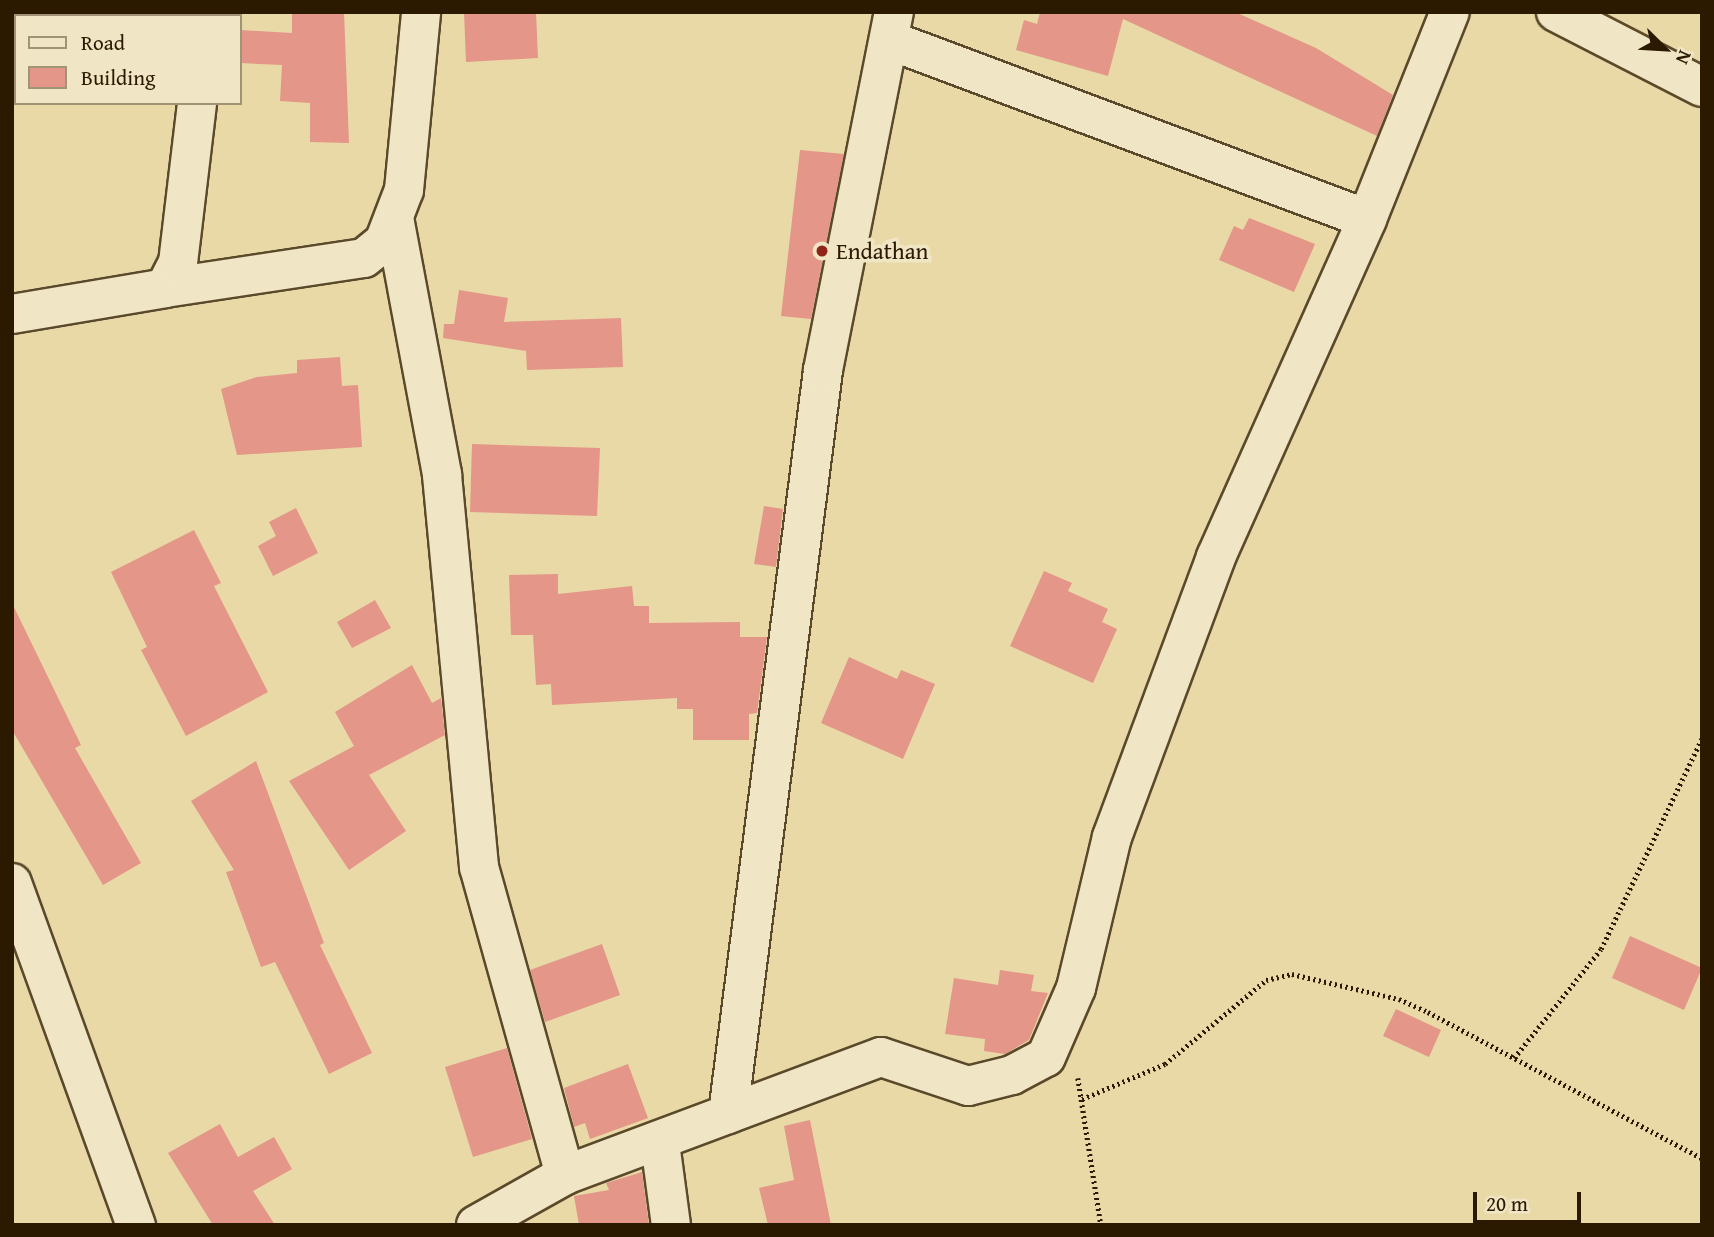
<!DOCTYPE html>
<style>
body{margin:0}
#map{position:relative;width:1714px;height:1237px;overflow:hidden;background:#e8d9a6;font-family:"Gentium Book Plus",serif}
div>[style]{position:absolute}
.building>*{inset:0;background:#e49688}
.path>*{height:4.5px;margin-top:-2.25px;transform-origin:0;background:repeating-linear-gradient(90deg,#2b1900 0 2px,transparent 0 5.5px)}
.roads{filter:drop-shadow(2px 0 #5a492a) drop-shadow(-2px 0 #5a492a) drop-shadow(0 2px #5a492a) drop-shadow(0 -2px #5a492a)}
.minor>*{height:38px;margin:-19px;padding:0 19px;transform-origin:19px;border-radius:19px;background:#f0e6c5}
.dots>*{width:19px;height:19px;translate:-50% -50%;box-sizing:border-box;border:4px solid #f0e6c5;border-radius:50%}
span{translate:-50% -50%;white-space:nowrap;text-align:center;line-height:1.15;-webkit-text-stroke:7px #f0e6c5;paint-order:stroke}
.poi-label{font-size:23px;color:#2b1900}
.left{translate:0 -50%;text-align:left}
.frame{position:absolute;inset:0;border:14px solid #2b1900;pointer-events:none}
.legend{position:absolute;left:14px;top:14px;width:228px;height:91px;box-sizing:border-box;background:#f0e6c5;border:2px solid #a19476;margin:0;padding:9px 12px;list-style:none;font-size:21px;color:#2b1900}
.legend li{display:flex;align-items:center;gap:14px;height:35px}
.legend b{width:35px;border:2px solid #a19476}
.north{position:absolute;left:1630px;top:14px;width:70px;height:70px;-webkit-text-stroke:5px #f0e6c5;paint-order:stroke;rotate:114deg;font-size:19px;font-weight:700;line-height:28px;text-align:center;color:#2b1900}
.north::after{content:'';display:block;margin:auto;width:24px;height:32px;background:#2b1900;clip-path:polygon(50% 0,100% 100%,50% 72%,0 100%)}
.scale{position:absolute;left:1473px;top:1192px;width:108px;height:32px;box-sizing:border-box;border:4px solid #2b1900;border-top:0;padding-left:9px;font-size:21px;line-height:24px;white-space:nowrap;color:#2b1900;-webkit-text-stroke:5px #f0e6c5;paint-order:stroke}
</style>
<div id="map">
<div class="building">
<i style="clip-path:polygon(292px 12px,344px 12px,349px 143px,310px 142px,310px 103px,280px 101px,282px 65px,240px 63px,240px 30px,292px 33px)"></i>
<i style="clip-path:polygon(464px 12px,536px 12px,538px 58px,466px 62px)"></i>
<i style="clip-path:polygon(1040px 12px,1235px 12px,1316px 48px,1393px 95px,1377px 136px,1123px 19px,1108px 76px,1016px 50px,1024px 20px,1037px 24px)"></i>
<i style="clip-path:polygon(800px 150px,844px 154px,811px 319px,781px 316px)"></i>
<i style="clip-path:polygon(1249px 218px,1315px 244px,1294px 292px,1219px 260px,1234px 226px,1243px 230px)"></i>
<i style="clip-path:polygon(459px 290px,508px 298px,504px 322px,621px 318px,623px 367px,527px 370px,526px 351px,443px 338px,444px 324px,454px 324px)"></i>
<i style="clip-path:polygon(340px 357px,342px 386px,358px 385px,362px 447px,237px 455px,221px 389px,257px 377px,297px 373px,297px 360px)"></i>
<i style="clip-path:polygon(472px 444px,600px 448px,597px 516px,470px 512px)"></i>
<i style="clip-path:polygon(764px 506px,783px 509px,776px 567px,754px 564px)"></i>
<i style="clip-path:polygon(296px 508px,318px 553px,273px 576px,258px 546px,276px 536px,269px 522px)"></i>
<i style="clip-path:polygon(194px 530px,221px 583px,214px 586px,268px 692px,186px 736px,141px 650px,147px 647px,111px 572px)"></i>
<i style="clip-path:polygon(1044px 571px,1072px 583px,1068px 591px,1108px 609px,1102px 622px,1117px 629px,1093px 683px,1010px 646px)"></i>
<i style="clip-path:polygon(558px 574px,558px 594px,632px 586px,634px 606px,649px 606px,649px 623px,740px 622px,740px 637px,767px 637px,757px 713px,749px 714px,749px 740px,693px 740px,693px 709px,677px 709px,677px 698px,552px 705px,551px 684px,536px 685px,533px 635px,511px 635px,509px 575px)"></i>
<i style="clip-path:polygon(375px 600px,391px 628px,352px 648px,337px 622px)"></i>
<i style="clip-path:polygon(12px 603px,81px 745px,75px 748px,141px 863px,103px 885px,12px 730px)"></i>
<i style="clip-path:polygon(849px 657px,897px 679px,901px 670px,935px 684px,903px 759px,821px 723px)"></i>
<i style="clip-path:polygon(412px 665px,432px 703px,441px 698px,445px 735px,369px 775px,406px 831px,349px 870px,289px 781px,354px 746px,335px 712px)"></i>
<i style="clip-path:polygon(256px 761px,324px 943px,320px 945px,372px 1053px,329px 1074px,275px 962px,261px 967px,226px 872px,234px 870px,191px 801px)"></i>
<i style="clip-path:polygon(1630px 936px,1702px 968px,1684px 1010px,1612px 978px)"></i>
<i style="clip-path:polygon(602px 944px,620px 995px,545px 1022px,530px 970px)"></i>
<i style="clip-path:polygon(1000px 970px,1034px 975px,1031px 991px,1048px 993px,1029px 1040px,1005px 1054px,984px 1051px,985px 1039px,945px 1034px,954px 978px,998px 985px)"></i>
<i style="clip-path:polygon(1396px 1009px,1441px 1030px,1429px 1057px,1383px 1036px)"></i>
<i style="clip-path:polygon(507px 1048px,532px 1139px,473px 1157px,445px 1067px)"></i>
<i style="clip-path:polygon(628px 1064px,648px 1118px,590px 1139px,585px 1123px,574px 1127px,564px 1088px)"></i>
<i style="clip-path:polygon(810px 1120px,831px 1225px,768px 1225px,759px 1188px,794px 1180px,784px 1126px)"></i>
<i style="clip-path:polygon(220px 1124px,238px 1157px,274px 1137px,292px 1169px,253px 1191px,275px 1225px,213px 1225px,168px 1153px)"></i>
<i style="clip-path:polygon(642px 1172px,649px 1225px,579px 1225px,574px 1196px,609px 1190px,606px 1183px)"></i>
</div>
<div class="path">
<i style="left:1514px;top:1058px;width:139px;rotate:-51.4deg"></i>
<i style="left:1601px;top:949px;width:234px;rotate:-64.4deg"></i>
<i style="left:1078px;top:1078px;width:149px;rotate:81.1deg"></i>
<i style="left:1082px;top:1099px;width:90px;rotate:-22.9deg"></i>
<i style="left:1165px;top:1064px;width:131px;rotate:-39.7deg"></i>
<i style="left:1266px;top:980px;width:27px;rotate:-13deg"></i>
<i style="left:1292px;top:974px;width:110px;rotate:13.2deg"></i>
<i style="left:1399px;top:999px;width:32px;rotate:24deg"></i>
<i style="left:1428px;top:1012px;width:310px;rotate:28.1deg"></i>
</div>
<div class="roads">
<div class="minor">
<i style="left:193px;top:12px;width:4px;rotate:90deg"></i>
<i style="left:1556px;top:12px;width:164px;rotate:27.2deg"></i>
<i style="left:889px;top:40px;width:510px;rotate:20.53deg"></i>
<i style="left:395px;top:223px;width:256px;rotate:79.4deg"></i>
<i style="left:442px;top:475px;width:394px;rotate:84.6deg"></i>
<i style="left:479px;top:867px;width:320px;rotate:74.4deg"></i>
<i style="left:165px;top:288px;width:201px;rotate:-8.6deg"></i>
<i style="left:364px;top:258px;width:26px;rotate:-39deg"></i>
<i style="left:384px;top:242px;width:56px;rotate:-69deg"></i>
<i style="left:404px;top:190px;width:179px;rotate:-84.5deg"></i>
<i style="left:12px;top:314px;width:155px;rotate:-9.6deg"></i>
<i style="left:165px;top:288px;width:28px;rotate:-63deg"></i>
<i style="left:178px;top:263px;width:161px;rotate:-83.2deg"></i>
<i style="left:12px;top:883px;width:364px;rotate:70.1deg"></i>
<i style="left:728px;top:1114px;width:750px;rotate:-82.72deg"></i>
<i style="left:823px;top:370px;width:365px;rotate:-78.8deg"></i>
<i style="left:660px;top:1143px;width:83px;rotate:82.4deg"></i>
<i style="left:476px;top:1225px;width:102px;rotate:-29.3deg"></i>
<i style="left:565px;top:1175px;width:337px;rotate:-20.5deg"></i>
<i style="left:881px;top:1057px;width:92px;rotate:18.4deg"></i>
<i style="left:968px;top:1086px;width:45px;rotate:-14deg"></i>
<i style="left:1012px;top:1075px;width:38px;rotate:-28deg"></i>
<i style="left:1046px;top:1057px;width:75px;rotate:-66.5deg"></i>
<i style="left:1076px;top:988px;width:155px;rotate:-76.6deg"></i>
<i style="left:1112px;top:837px;width:299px;rotate:-69.6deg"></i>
<i style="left:1216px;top:557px;width:370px;rotate:-65.9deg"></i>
<i style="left:1367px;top:219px;width:223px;rotate:-68.2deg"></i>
</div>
</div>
<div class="dots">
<i style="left:822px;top:251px;background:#8f2418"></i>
</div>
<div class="poi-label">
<span class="left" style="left:836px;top:251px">Endathan</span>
</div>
<div class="frame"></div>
<ul class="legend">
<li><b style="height:9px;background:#f0e6c5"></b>Road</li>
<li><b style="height:19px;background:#e49688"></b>Building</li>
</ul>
<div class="north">N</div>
<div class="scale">20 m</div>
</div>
